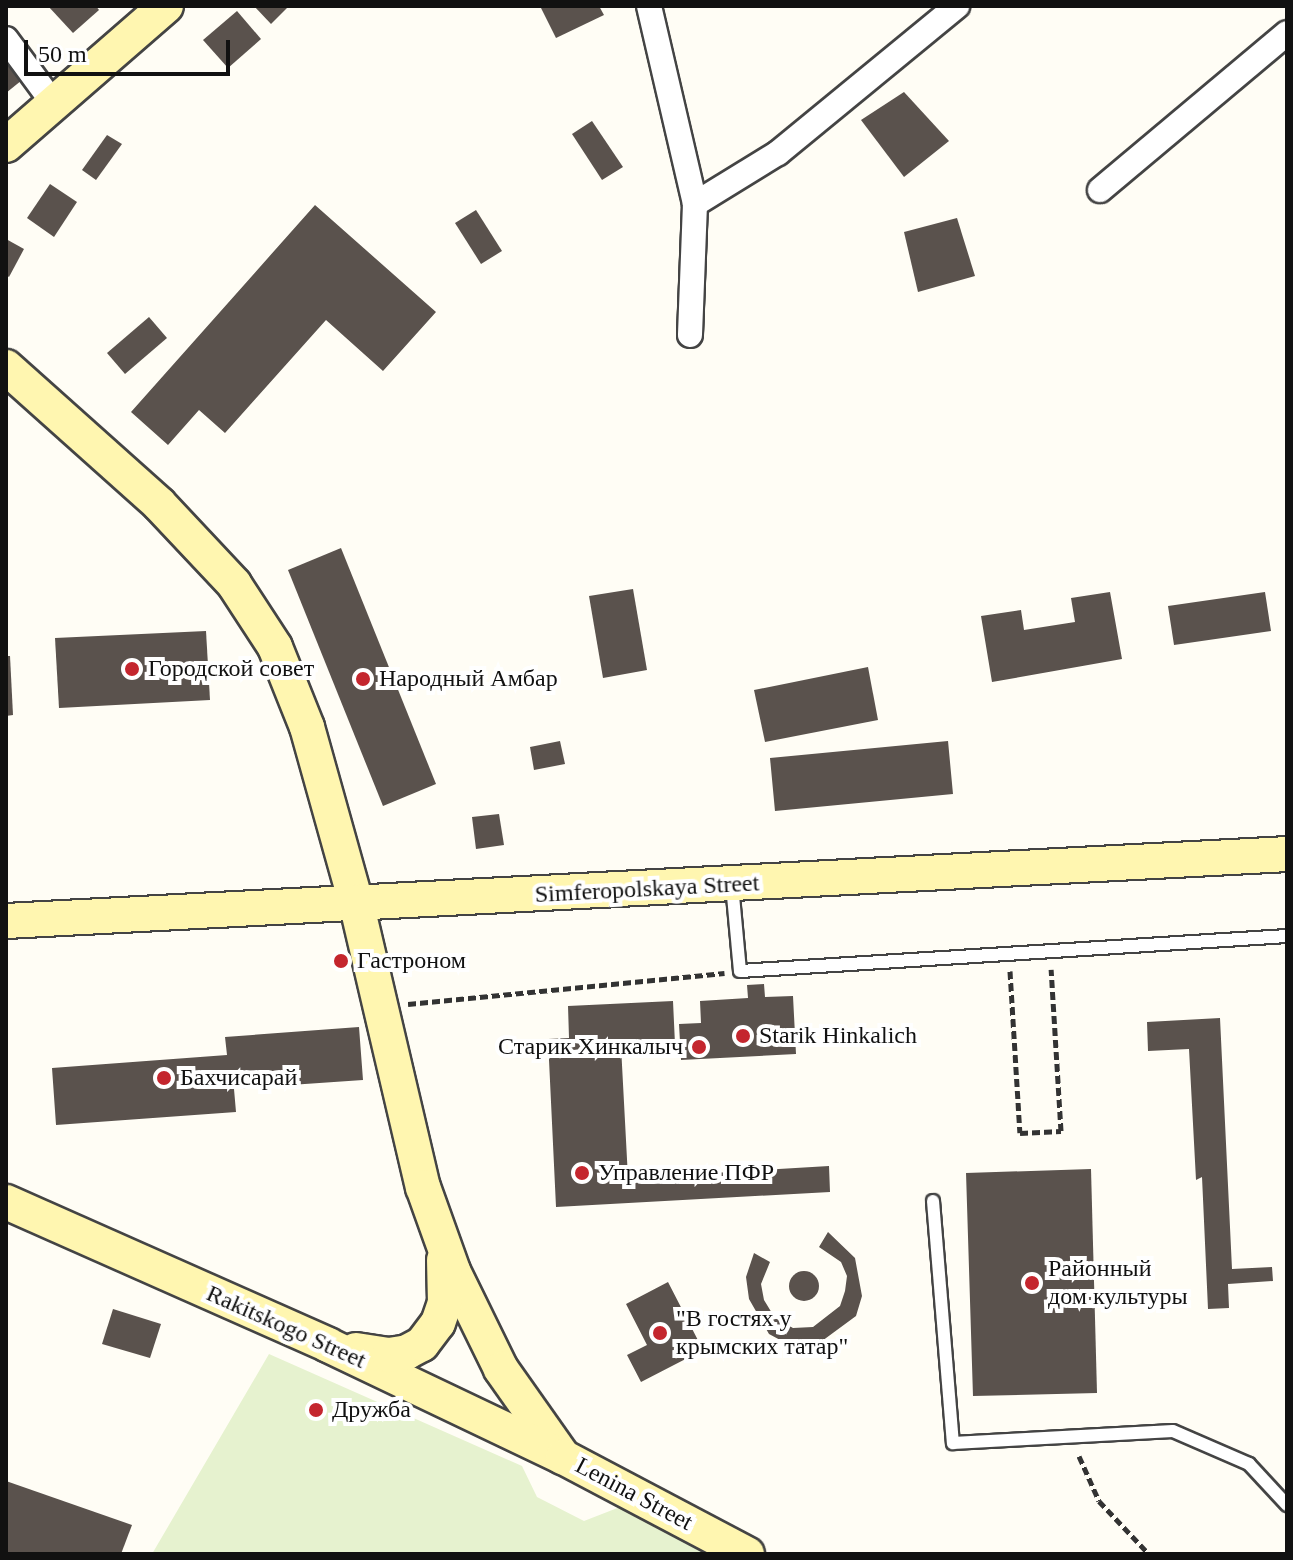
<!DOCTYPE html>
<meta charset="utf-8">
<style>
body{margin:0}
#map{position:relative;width:1293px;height:1560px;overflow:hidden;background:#fffdf5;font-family:Georgia,serif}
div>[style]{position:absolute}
.pitch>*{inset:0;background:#e6f2cf}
.building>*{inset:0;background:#5a524d}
.round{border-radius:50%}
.path>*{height:5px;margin-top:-2.5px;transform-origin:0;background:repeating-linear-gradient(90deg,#333 0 8px,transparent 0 12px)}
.roads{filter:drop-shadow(2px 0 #444) drop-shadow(-2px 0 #444) drop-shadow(0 2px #444) drop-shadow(0 -2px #444)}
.service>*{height:12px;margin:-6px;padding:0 6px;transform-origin:6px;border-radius:6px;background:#fff}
.minor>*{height:24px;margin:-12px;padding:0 12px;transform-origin:12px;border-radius:12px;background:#fff}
.secondary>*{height:34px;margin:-17px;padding:0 17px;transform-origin:17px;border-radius:17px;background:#fff6b0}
.dots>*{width:22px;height:22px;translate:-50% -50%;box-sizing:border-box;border:4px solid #fff;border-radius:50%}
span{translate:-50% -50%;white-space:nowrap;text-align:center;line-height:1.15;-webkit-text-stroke:8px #fff;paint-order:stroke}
.poi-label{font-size:24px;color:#111}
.left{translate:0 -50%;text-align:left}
.right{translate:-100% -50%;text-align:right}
.street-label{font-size:24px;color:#111}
.frame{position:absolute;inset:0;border:8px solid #111;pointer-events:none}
.scale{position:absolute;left:24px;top:40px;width:206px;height:36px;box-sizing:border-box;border:4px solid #111;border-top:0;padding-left:10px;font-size:24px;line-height:28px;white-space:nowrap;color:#111;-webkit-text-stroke:6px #fff;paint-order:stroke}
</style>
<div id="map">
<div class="pitch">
<i style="clip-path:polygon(269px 1354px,522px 1466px,537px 1497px,584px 1521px,620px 1507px,724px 1554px,152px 1554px)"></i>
</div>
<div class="building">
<i style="clip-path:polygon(48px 6px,96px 6px,99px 10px,73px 33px)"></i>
<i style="clip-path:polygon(254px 6px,289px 6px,271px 24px)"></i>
<i style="clip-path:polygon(540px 6px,599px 6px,604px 15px,556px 38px)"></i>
<i style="clip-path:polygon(237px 11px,261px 39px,228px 68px,203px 40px)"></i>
<i style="clip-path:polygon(6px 51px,27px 76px,6px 93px)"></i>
<i style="clip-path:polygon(904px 92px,949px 141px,904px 177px,861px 120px)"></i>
<i style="clip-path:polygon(592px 121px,623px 167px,602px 180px,572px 134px)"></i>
<i style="clip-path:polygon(107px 135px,122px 144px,96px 180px,82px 170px)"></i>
<i style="clip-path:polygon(50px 184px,77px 202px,54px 237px,27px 218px)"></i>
<i style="clip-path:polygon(315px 205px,436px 312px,383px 371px,326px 320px,225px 433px,199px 410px,168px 445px,131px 412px)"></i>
<i style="clip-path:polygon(476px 210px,502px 251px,481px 264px,455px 223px)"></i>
<i style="clip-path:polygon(957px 218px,975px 276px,918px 292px,904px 232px)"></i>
<i style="clip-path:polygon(6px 239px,24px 249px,9px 277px,6px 275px)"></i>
<i style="clip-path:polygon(149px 317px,167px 338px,125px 374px,107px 353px)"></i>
<i style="clip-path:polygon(341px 548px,436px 784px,383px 806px,288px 570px)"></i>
<i style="clip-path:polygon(633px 589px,647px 670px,603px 678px,589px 596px)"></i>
<i style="clip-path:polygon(1110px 592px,1122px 659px,992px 682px,981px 616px,1021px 610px,1024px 630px,1075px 622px,1071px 598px)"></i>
<i style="clip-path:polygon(1265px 592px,1271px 631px,1174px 645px,1168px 606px)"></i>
<i style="clip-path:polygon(206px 631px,210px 700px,59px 708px,55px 638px)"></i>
<i style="clip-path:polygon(6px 656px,10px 656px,13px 715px,6px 716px)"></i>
<i style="clip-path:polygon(868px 667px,878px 720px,765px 742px,754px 690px)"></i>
<i style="clip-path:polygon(560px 741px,565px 764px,534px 770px,530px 747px)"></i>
<i style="clip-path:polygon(948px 741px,953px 794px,775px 811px,770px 758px)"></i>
<i style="clip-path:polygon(499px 814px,504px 845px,476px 849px,472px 817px)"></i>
<i style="clip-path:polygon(764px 984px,765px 997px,793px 996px,796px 1054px,681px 1060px,679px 1024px,701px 1023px,700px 1001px,748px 998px,747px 985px)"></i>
<i style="clip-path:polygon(673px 1001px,675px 1044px,621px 1046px,628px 1178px,829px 1166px,830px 1192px,556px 1207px,548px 1039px,569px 1038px,568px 1006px)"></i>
<i style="clip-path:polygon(1220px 1018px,1232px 1269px,1272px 1267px,1273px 1281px,1228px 1284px,1229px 1308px,1208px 1309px,1202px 1177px,1196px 1180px,1189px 1049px,1148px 1051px,1147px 1022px)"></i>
<i style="clip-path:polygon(359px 1027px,363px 1080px,234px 1089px,236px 1112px,56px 1125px,52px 1068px,227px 1055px,225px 1037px)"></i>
<i style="clip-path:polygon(1091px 1169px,1097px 1393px,973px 1396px,966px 1173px)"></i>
<i style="clip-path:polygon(828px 1232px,855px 1258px,862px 1296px,856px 1316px,822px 1341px,797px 1345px,782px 1341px,769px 1334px,749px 1299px,746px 1277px,754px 1253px,770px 1262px,761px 1284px,764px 1300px,775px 1318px,793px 1328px,813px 1327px,840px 1306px,845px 1291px,847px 1276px,841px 1262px,819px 1247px)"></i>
<i class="round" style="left:789px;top:1271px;width:30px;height:30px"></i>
<i style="clip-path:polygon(668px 1282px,703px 1350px,641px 1382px,627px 1355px,647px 1345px,626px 1304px)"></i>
<i style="clip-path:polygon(113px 1309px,161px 1324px,150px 1358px,102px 1344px)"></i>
<i style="clip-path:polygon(6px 1481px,132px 1525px,121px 1554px,6px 1552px)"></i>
</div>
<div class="path">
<i style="left:1010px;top:971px;width:162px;rotate:86.5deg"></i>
<i style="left:1020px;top:1133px;width:41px;rotate:-2.8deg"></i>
<i style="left:1061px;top:1131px;width:162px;rotate:-93.5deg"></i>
<i style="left:408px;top:1004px;width:318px;rotate:-5.6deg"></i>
<i style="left:1079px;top:1456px;width:49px;rotate:66deg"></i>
<i style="left:1099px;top:1501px;width:73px;rotate:46.7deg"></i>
</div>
<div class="roads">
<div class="service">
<i style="left:732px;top:885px;width:86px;rotate:84.7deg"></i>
<i style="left:740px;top:971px;width:548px;rotate:-3.66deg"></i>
<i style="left:933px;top:1201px;width:243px;rotate:85.3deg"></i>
<i style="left:953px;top:1443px;width:220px;rotate:-3.1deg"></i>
<i style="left:1173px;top:1431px;width:83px;rotate:23.5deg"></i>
<i style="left:1249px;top:1464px;width:56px;rotate:47.2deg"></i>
</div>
<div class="minor">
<i style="left:649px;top:6px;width:203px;rotate:76.9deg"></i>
<i style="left:695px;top:204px;width:131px;rotate:92.2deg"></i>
<i style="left:6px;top:39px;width:81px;rotate:53.6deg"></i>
<i style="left:1100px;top:190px;width:244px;rotate:-40deg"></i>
<i style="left:695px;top:204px;width:97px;rotate:-31.6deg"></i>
<i style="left:778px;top:153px;width:232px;rotate:-39.4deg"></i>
</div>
<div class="secondary">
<i style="left:6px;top:145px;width:212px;rotate:-41deg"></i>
<i style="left:6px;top:367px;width:205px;rotate:41.8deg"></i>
<i style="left:159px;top:504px;width:110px;rotate:46.8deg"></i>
<i style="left:234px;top:584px;width:75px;rotate:56.9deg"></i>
<i style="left:275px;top:647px;width:86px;rotate:68.2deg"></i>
<i style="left:307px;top:727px;width:182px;rotate:74.4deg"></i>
<i style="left:356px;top:902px;width:293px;rotate:76.8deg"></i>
<i style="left:423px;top:1187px;width:89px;rotate:70.3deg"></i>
<i style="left:453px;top:1271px;width:109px;rotate:63.9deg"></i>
<i style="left:501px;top:1369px;width:108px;rotate:54.8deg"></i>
<i style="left:6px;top:921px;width:1283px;rotate:-2.99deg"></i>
<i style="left:6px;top:1202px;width:352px;rotate:23.9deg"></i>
<i style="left:328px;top:1345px;width:260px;rotate:25.5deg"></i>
<i style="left:563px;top:1457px;width:208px;rotate:27.8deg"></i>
<i style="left:356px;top:1350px;width:33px;rotate:9deg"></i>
<i style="left:389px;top:1355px;width:18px;rotate:-9deg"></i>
<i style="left:407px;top:1352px;width:17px;rotate:-28deg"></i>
<i style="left:422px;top:1344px;width:26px;rotate:-53deg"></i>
<i style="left:438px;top:1323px;width:21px;rotate:-71deg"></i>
<i style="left:445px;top:1303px;width:43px;rotate:-91.3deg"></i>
</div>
</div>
<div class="dots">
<i style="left:132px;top:669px;background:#c4262e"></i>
<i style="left:363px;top:679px;background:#c4262e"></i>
<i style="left:341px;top:961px;background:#c4262e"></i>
<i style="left:743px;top:1036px;background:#c4262e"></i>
<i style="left:699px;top:1047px;background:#c4262e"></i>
<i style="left:164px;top:1078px;background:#c4262e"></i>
<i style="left:582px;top:1173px;background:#c4262e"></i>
<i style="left:1032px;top:1283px;background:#c4262e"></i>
<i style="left:660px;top:1333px;background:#c4262e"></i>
<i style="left:316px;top:1410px;background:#c4262e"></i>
</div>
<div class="poi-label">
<span class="left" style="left:148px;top:669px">Городской совет</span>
<span class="left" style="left:379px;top:679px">Народный Амбар</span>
<span class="left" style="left:357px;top:961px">Гастроном</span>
<span class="left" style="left:759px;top:1036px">Starik Hinkalich</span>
<span class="right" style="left:683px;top:1047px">Старик Хинкалыч</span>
<span class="left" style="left:180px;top:1078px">Бахчисарай</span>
<span class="left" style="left:598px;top:1173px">Управление ПФР</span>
<span class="left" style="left:1048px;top:1283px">Районный<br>дом культуры</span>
<span class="left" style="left:676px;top:1333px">"В гостях у<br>крымских татар"</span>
<span class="left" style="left:332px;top:1410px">Дружба</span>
</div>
<div class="street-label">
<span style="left:647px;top:889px;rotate:-3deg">Simferopolskaya Street</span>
<span style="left:286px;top:1327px;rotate:24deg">Rakitskogo Street</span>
<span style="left:634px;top:1494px;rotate:28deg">Lenina Street</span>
</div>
<div class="frame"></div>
<div class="scale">50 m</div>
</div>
